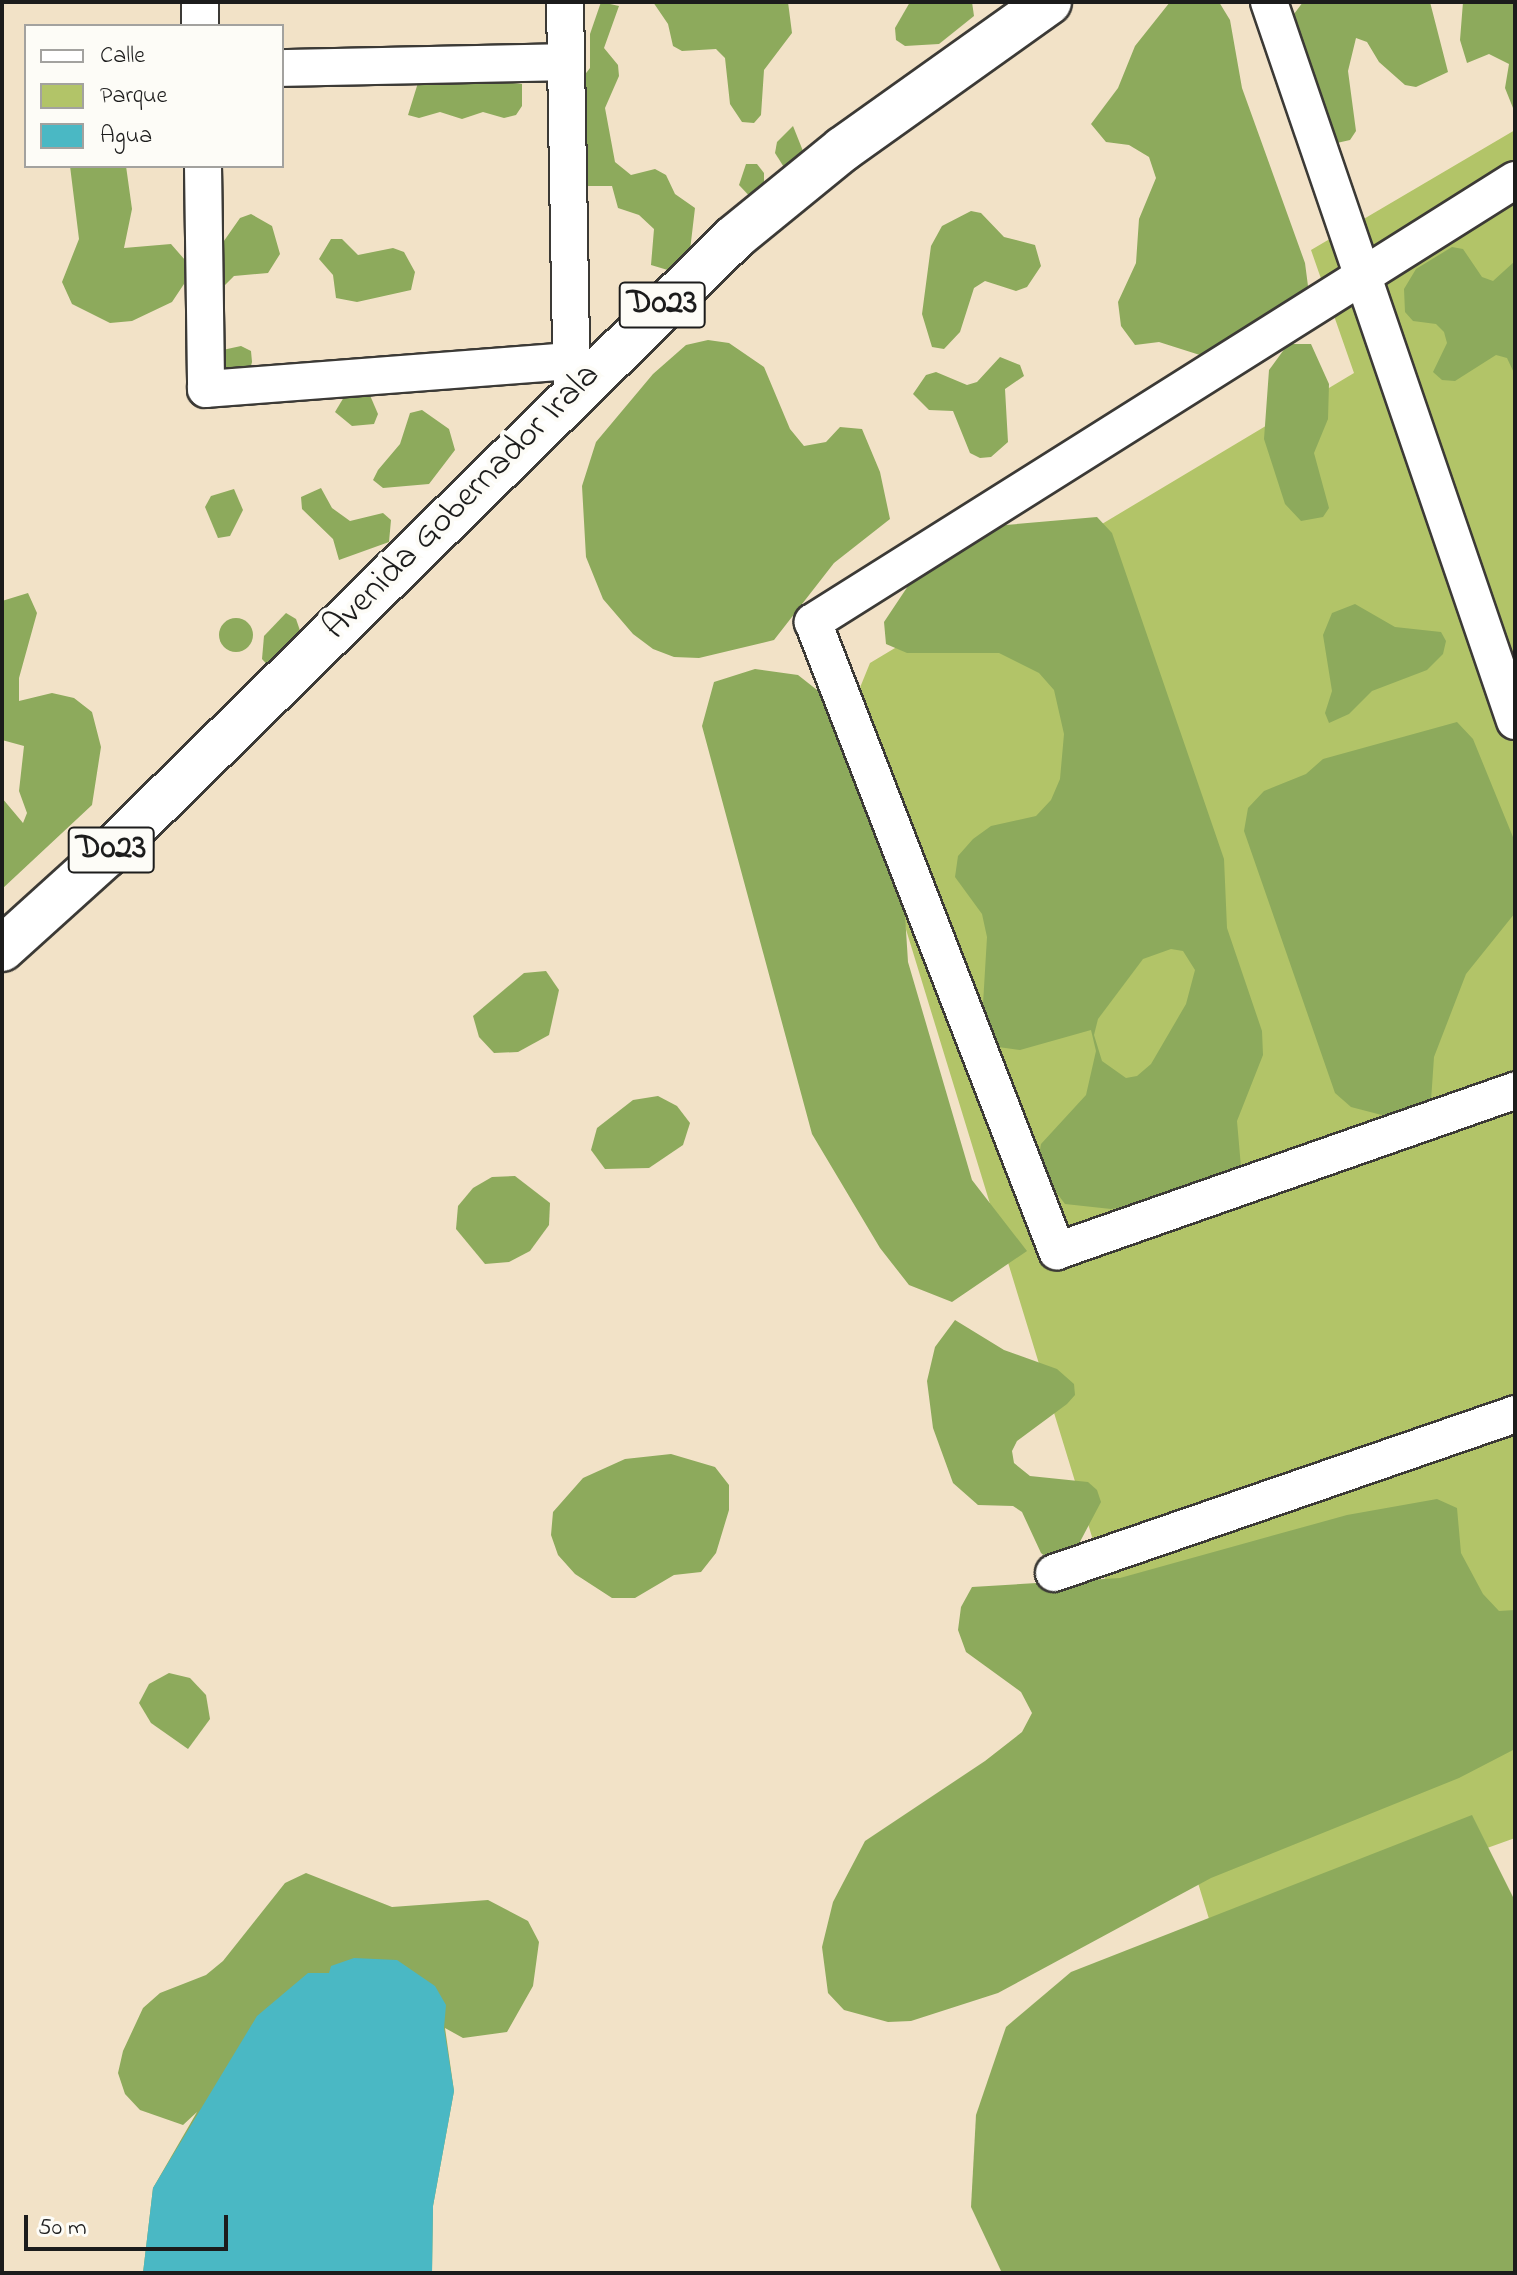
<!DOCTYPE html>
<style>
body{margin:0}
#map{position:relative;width:1517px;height:2275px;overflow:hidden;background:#f2e2c7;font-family:"Indie Flower",sans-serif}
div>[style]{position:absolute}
.green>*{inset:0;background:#b2c468}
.forest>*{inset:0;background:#8daa5c}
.round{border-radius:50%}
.water>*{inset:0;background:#4ab8c4}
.roads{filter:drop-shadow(2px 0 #3c3a36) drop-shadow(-2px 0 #3c3a36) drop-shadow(0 2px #3c3a36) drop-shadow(0 -2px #3c3a36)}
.minor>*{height:36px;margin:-18px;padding:0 18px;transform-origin:18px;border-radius:18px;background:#fff}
.major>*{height:44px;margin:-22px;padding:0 22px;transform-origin:22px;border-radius:22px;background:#fff}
span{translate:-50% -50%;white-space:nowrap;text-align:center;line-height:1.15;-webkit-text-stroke:8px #fdfcf7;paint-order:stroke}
.shield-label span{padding:2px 6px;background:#fdfcf7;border:2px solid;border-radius:6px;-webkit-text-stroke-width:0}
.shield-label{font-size:34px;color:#1c1c1c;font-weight:700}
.street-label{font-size:36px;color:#1c1c1c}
.frame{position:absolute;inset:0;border:4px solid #1c1c1c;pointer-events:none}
.legend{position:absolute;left:24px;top:24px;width:260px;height:144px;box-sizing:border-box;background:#fdfcf7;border:2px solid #a3a29f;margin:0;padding:10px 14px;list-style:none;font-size:24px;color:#1c1c1c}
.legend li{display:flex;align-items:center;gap:16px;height:40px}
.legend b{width:40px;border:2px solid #a3a29f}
.scale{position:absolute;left:24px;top:2215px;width:204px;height:36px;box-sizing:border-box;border:4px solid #1c1c1c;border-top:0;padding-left:10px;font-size:24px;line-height:28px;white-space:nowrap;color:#1c1c1c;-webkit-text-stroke:6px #fdfcf7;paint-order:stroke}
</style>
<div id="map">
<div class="green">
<i style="clip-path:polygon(1515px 130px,1515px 1838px,1217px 1945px,844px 727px,870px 663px,1354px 373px,1311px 250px)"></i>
</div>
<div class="forest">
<i style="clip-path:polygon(601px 2px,619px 6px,604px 48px,618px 65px,619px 76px,605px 108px,615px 162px,631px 175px,655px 169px,666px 175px,675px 194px,695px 208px,689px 259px,671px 271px,651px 265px,654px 229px,639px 215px,618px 208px,612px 186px,579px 186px,583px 77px,590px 68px,590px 34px)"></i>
<i style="clip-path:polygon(653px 2px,788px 2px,792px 33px,764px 70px,761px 115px,754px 123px,742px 122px,730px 104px,725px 58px,716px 49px,682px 51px,673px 46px,668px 24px)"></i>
<i style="clip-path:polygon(910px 2px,972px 2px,974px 16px,939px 44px,905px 46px,896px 40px,895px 28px)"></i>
<i style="clip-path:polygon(1170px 2px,1219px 2px,1230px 20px,1242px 88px,1305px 263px,1308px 286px,1295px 305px,1203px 356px,1159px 342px,1135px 345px,1121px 326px,1118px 302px,1136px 263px,1139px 219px,1156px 178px,1149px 157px,1129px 145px,1106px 142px,1091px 124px,1118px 88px,1135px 46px)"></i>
<i style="clip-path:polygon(1303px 2px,1430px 2px,1448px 72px,1416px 87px,1405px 85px,1379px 62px,1367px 42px,1356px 38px,1348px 71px,1356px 131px,1350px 140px,1328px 145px,1293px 36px,1294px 14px)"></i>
<i style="clip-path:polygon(1463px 2px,1515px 2px,1515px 113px,1505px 88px,1509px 64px,1489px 54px,1467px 63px,1460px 40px)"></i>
<i style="clip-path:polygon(421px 73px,522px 84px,522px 106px,516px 115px,504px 118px,483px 112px,462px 119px,440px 112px,419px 118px,408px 115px)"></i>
<i style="clip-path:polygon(793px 126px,805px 156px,787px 172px,775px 153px,777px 142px)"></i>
<i style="clip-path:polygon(746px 164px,757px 164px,764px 173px,764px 185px,754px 201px,739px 185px)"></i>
<i style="clip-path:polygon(70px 166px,126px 166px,132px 209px,124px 248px,171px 244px,185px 260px,184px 284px,172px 302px,132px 321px,110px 323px,72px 304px,62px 282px,79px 239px)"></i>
<i style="clip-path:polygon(971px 211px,981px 213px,1004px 237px,1035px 245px,1041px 266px,1027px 287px,1016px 291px,985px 281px,974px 288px,960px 332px,944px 349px,932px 347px,922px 314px,931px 246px,942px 226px)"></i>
<i style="clip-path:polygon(251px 214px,272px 226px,280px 254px,268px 273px,234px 276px,219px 291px,219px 248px,240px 218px)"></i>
<i style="clip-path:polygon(331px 239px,342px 239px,358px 255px,393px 248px,404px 252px,415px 272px,411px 290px,357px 302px,336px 298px,333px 275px,319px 259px)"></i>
<i style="clip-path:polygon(1452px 247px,1463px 249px,1482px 277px,1493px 281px,1515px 261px,1515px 375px,1507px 358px,1496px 355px,1455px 381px,1442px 380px,1433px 372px,1447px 343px,1444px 332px,1436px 324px,1413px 321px,1405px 312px,1404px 289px,1416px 269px)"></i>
<i style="clip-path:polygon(708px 340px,729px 343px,764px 367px,790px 429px,804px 446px,826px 442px,840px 427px,862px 429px,880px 472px,890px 519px,834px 563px,774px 640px,699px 658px,674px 657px,653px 649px,633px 634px,603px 599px,586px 557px,582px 486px,596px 442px,653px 374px,686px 345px)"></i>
<i style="clip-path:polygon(1288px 344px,1311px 344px,1329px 384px,1328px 419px,1314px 453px,1329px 508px,1323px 517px,1301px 521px,1285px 504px,1264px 439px,1269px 370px)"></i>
<i style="clip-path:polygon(241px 346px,251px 351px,252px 362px,242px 399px,234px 407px,224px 407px,206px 393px,218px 351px)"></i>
<i style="clip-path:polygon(1000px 357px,1020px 365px,1024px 376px,1005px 389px,1008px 442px,991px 457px,980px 458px,970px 453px,953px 411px,929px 410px,913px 394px,926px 375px,936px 372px,967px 385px,977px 382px)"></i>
<i style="clip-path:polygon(347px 392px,369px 393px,378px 414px,374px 424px,352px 426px,335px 412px)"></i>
<i style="clip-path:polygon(422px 410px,449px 429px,455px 450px,429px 484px,383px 488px,373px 480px,378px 470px,400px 444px,410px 413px)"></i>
<i style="clip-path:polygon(321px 488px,332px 508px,350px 521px,383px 513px,391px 520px,389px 542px,339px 560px,333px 539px,302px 509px,301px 497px)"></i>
<i style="clip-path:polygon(234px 489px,243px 510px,230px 536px,218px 538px,205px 507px,211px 496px)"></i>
<i style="clip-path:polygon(evenodd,1097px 517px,1112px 533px,1224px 859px,1227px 928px,1262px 1031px,1263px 1055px,1237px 1121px,1241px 1167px,1159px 1203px,1111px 1209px,1065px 1204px,1037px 1167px,1041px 1144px,1086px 1095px,1096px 1051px,1091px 1030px,1020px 1050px,998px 1047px,986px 1028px,983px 1004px,987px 937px,982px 914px,955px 877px,958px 856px,973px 839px,991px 826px,1036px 816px,1051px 800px,1060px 779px,1064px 734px,1054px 690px,1039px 673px,999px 653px,907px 653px,886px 644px,884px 622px,922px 565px,958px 540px,1006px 525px,1097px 517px,1171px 949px,1183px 951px,1195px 970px,1186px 1004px,1151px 1064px,1137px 1076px,1126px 1078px,1102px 1061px,1094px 1035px,1098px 1019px,1143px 959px,1171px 949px)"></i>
<i style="clip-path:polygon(28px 593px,37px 613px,19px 678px,19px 701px,52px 693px,74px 698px,92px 712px,101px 747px,92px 805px,2px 889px,2px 798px,23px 823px,27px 813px,19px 791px,24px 746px,2px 740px,2px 601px)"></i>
<i style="clip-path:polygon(1355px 604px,1395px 627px,1441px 632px,1446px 641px,1443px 654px,1427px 670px,1372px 691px,1349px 714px,1329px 723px,1325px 713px,1332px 691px,1323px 635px,1332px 613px)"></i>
<i style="clip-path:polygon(286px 613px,296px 619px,307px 651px,272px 670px,262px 659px,264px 636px)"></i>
<i class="round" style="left:219px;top:618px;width:34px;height:34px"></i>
<i style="clip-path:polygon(755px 669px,798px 675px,831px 701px,882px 825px,905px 915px,908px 962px,972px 1180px,1027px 1251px,952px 1302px,909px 1285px,880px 1248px,812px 1134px,702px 726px,714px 682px)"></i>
<i style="clip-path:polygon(1457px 722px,1473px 739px,1515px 842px,1515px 913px,1466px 974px,1434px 1057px,1431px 1101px,1419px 1119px,1397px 1119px,1351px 1107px,1335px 1093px,1244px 831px,1248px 808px,1264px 791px,1306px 774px,1323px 759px)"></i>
<i style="clip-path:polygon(546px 971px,559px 990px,549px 1035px,518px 1052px,494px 1053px,479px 1037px,473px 1016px,524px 973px)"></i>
<i style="clip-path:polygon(658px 1096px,677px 1106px,690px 1123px,683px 1145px,649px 1168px,605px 1169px,591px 1150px,597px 1128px,633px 1100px)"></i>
<i style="clip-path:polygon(515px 1176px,550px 1203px,549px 1225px,530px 1251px,509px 1262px,485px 1264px,456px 1229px,458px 1206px,473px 1188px,492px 1177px)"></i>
<i style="clip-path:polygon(955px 1320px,1004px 1350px,1057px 1369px,1074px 1384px,1075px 1395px,1067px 1404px,1017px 1441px,1012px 1451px,1014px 1463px,1030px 1476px,1088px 1482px,1097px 1490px,1101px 1502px,1073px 1555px,1051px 1561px,1041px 1553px,1022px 1512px,1013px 1506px,978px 1505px,953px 1483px,933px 1428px,927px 1381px,935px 1347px)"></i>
<i style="clip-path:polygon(671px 1454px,715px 1467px,729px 1485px,729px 1510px,716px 1553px,701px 1572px,674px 1575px,635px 1598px,612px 1598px,575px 1574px,558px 1555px,551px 1535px,553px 1512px,583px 1478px,625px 1459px)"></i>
<i style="clip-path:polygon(1437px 1499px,1457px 1508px,1461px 1553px,1483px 1594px,1499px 1611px,1515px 1610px,1515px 1749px,1459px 1778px,1211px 1878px,998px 1993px,911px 2021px,888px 2022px,844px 2010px,828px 1993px,822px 1947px,833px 1902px,865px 1841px,985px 1761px,1022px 1732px,1032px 1713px,1021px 1692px,966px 1652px,958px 1630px,961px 1607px,972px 1587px,1120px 1578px,1347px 1515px)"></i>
<i style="clip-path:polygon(169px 1673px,190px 1678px,206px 1695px,210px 1719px,188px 1749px,151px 1723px,139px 1703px,149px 1684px)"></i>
<i style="clip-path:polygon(1472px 1815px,1515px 1901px,1515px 2273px,1002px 2273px,971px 2207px,976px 2115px,1006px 2027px,1071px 1972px)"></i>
<i style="clip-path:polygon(306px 1873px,392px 1907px,488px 1900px,528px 1921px,539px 1942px,533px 1986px,507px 2032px,463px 2038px,445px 2028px,454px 2091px,433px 2206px,432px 2273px,143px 2273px,153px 2188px,197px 2112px,183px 2125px,140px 2110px,125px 2094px,118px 2073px,123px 2051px,143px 2008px,160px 1993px,206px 1975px,223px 1961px,285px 1883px)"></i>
</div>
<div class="water">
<i style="clip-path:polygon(354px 1958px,397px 1960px,435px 1986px,446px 2005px,444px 2028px,454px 2091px,433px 2206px,432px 2273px,143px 2273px,153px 2188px,257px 2016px,308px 1973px,329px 1973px,331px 1966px)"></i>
</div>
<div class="roads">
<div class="minor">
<i style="left:200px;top:2px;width:24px;rotate:90deg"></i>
<i style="left:565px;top:2px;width:382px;rotate:89deg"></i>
<i style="left:1269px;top:2px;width:760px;rotate:71.11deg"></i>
<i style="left:282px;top:68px;width:284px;rotate:-1.2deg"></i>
<i style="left:203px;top:166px;width:223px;rotate:89.2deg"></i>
<i style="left:206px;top:389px;width:367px;rotate:-4.4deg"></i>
<i style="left:1515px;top:180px;width:830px;rotate:147.8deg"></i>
<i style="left:813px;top:622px;width:675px;rotate:68.8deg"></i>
<i style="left:1057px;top:1251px;width:485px;rotate:-19.3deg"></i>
<i style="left:1054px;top:1573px;width:488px;rotate:-19deg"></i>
</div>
<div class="major">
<i style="left:2px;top:949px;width:140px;rotate:-42.1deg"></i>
<i style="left:106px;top:855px;width:882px;rotate:-44.49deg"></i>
<i style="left:735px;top:237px;width:139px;rotate:-39.2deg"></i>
<i style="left:843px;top:149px;width:253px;rotate:-35.5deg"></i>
</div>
</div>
<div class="shield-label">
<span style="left:662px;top:305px">D023</span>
<span style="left:111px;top:850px">D023</span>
</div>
<div class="street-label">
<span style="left:462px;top:502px;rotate:-45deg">Avenida Gobernador Irala</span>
</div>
<div class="frame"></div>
<ul class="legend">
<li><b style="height:10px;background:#fff"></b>Calle</li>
<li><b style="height:22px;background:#b2c468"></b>Parque</li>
<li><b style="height:22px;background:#4ab8c4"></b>Agua</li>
</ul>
<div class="scale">50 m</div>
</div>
